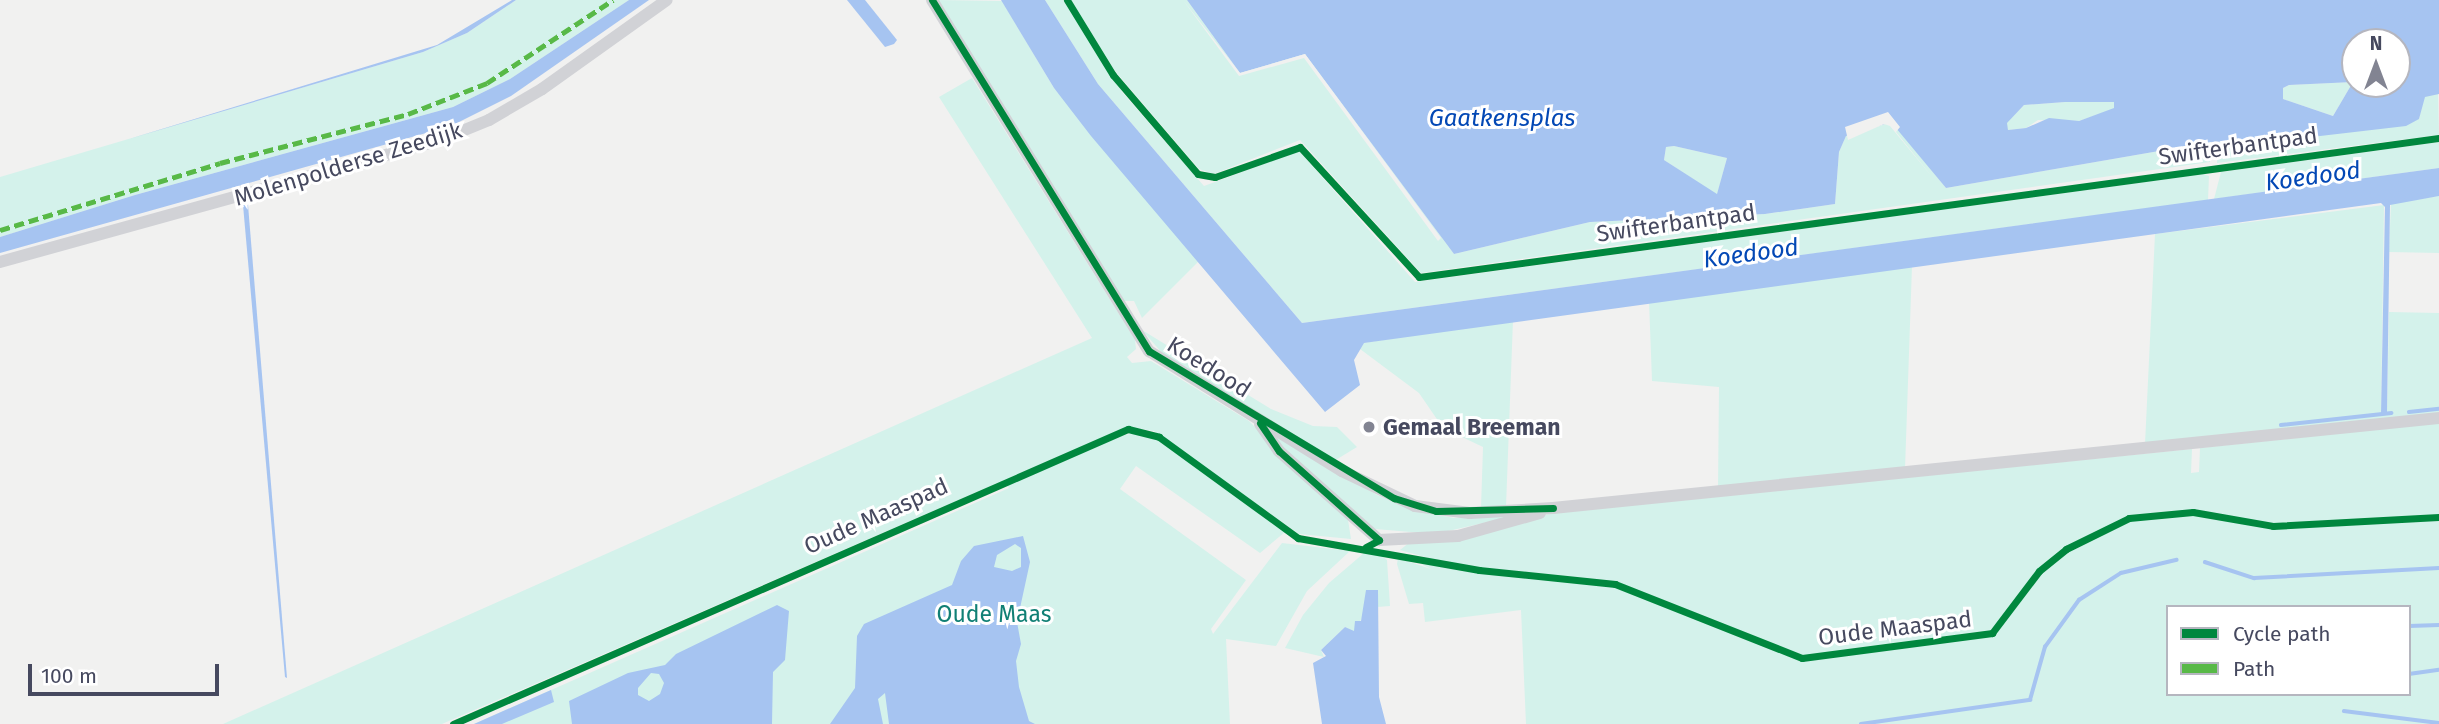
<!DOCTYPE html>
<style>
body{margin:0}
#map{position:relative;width:2439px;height:724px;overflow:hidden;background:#f1f1f0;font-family:"Fira Sans",sans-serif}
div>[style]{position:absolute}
.green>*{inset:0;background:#d4f2eb}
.water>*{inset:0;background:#a6c4f1}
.pier>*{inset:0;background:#f1f1f0}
.stream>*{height:3.5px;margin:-1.75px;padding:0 1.75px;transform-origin:1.75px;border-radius:1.75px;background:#a6c4f1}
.minor>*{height:12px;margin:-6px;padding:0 6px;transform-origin:6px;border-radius:6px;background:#d1d2d6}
.quiet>*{height:5px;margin-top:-2.5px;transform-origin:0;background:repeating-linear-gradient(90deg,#58b947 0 10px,transparent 0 15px)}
.cycleway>*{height:7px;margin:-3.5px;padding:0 3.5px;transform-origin:3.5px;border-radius:3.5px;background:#00873e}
.dots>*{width:19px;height:19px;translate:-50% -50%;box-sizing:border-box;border:4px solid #fff;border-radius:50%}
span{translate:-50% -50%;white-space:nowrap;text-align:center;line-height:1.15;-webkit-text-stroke:6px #fff;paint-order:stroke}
.street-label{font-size:23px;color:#46495f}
.poi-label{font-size:23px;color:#46495f;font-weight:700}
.left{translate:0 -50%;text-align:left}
.park-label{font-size:23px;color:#118075}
.water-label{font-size:24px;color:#0348b5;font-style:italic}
.legend{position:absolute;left:2166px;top:605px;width:245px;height:91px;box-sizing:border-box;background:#fff;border:2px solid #b5b6bf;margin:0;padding:9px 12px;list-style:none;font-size:21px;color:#46495f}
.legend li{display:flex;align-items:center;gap:14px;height:35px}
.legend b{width:35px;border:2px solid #b5b6bf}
.north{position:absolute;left:2341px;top:28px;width:70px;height:70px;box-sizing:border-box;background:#fff;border:2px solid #b5b6bf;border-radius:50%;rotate:0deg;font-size:19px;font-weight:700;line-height:28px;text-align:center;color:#46495f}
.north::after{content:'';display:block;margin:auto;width:24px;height:32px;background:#828492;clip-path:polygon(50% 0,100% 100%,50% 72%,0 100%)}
.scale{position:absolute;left:28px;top:664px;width:191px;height:32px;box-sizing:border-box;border:4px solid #46495f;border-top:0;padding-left:9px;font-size:21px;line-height:24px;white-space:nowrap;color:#46495f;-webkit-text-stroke:5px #fff;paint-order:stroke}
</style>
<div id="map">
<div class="green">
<i style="clip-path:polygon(516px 0,629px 0,510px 79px,453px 107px,135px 195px,0 237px,0 177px,423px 52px,467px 33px)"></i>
<i style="clip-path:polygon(937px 0,1002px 1px,1054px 88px,1199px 261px,1142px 318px,1134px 301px,1123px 301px)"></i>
<i style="clip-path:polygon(1045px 0,1063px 0,1122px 92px,1204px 186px,1299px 151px,1415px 282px,2203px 174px,2209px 176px,2208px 200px,1302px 323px,1098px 84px)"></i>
<i style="clip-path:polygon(1071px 0,1187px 0,1240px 73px,1305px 54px,1454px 254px,1590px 222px,1765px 214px,1835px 204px,1839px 152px,1846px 136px,1892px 122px,1946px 188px,2211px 142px,2210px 162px,1421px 273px,1300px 140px,1214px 174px,1199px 169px,1115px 71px)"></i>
<i style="clip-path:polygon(972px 78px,1135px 340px,1136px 349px,1127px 357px,1132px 363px,1151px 361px,1249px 421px,1348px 520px,1351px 539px,1299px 534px,1154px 431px,1127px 427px,442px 724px,223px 724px,1092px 338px,939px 97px)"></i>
<i style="clip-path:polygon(2353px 82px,2333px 116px,2283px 99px,2283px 88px,2289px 85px)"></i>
<i style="clip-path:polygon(2438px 92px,2439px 135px,2217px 163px,2218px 142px,2303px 138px,2419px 119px,2424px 97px)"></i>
<i style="clip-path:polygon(2065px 102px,2114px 102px,2114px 109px,2079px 121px,2038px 120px,2026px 128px,2008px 130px,2006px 123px,2024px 105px)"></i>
<i style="clip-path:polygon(2439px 142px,2439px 168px,2214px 199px,2221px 172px)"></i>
<i style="clip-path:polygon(1674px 146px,1727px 158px,1717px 195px,1664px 160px,1666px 147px)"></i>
<i style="clip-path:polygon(2439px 196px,2439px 253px,2389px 252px,2391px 203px)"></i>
<i style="clip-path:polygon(2384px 205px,2381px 414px,2387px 413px,2389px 312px,2439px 313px,2439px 414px,2145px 444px,2155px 234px)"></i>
<i style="clip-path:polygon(1912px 266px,1905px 469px,1718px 488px,1719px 387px,1652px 381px,1649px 301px)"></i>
<i style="clip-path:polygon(1513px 320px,1506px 507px,1481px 508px,1483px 447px,1443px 428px,1419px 393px,1360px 349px,1363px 343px)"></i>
<i style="clip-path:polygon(1142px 330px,1271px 409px,1313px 426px,1337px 427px,1357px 447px,1334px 461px,1163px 354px)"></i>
<i style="clip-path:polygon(evenodd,2439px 423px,2439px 724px,1526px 724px,1521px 610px,1425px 622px,1423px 603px,1409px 604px,1397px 564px,1398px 558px,1431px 569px,1421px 564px,1431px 565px,1432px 559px,1400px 550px,1410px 542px,1555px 513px,2192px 449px,2191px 473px,2199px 472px,2200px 448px,2439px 423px,2168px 607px,2409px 607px,2409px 694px,2168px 694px,2168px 607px)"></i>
<i style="clip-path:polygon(1139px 432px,1155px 437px,1285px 532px,1260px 553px,1136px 466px,1120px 489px,1246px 580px,1211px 629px,1213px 634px,1282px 543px,1350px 551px,1307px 591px,1276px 646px,1226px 639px,1230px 724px,474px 724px,1009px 488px,1005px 484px,1107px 439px)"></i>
<i style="clip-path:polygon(1276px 437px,1377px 495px,1415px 511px,1454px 518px,1523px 514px,1435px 534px,1375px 529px,1283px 449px)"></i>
<i style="clip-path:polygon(1376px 552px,1387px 560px,1390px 606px,1377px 607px,1378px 590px,1354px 632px,1345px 627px,1321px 650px,1324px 657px,1285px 648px,1303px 615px,1329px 583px,1364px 553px)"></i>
</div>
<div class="water">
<i style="clip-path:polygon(512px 0,516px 0,467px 33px,423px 52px,129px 139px,437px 45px)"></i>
<i style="clip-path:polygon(629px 0,649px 0,511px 96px,451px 126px,0 253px,0 237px,135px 195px,453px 107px,510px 79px)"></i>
<i style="clip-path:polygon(847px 0,865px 0,897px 40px,894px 44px,885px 47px)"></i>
<i style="clip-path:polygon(1001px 0,1045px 0,1098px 84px,1302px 323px,2439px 168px,2439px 196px,2390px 205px,2387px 414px,2381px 414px,2385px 207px,2381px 203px,1364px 343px,1354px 360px,1360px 385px,1325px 412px,1091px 136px,1054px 88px)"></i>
<i style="clip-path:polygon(evenodd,1187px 0,2439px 0,2439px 94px,2425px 97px,2419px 119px,2406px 126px,2303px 138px,2211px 142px,1946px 188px,1891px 122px,1846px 136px,1839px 152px,1835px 204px,1765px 214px,1590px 222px,1454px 254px,1305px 54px,1240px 73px,1187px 0,2355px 42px,2397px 42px,2397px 84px,2355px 84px,2355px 42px,1187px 0,2353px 82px,2333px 116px,2283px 99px,2283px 88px,2289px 85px,2353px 82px,1187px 0,2065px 102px,2114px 102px,2114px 108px,2079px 121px,2049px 118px,2026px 128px,2008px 130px,2007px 123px,2024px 105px,2065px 102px,1187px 0,1674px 146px,1727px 158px,1717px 194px,1664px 160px,1666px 147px,1674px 146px)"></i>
<i style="clip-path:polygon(243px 205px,248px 205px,287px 678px,285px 677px)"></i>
<i style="clip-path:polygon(evenodd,1023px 536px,1030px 562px,1017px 622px,1021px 644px,1016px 661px,1019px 687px,1029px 721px,1035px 724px,889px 724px,885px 693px,878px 699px,883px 724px,830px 724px,855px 688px,857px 636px,864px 624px,952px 585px,961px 561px,974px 546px,1023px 536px,1015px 544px,1021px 548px,1021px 567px,1012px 571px,994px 567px,997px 555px,1015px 544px)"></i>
<i style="clip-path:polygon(1366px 590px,1378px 590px,1379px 697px,1386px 724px,1322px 724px,1313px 663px,1326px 656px,1321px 650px,1345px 627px,1354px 631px,1355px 621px,1361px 621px)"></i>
<i style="clip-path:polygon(evenodd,777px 605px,789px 611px,785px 660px,773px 672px,772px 724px,572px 724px,569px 701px,628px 673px,665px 665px,676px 654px,777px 605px,651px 673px,659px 674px,664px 683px,660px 694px,649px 701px,638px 695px,638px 688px,651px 673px)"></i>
<i style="clip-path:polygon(551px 690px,554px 702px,502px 724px,474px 724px)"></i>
</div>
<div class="pier">
<i style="clip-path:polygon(1183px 0,1240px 73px,1305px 54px,1441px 238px,1438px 241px,1304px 58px,1239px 76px)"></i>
<i style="clip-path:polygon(1888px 112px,1900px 127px,1896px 132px,1933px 178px,1890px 126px,1884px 124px,1848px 140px,1845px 127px)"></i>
</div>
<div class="stream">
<i style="left:2409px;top:412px;width:30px;rotate:-6deg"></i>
<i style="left:2281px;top:425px;width:111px;rotate:-6.2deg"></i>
<i style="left:2205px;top:562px;width:52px;rotate:18.1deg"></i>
<i style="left:2254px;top:578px;width:185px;rotate:-3.1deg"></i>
<i style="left:2409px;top:626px;width:30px;rotate:-2deg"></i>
<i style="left:2409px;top:674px;width:30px;rotate:-8deg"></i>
<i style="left:2344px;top:711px;width:96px;rotate:7.2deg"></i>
<i style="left:1861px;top:724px;width:171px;rotate:-8.1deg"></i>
<i style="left:2030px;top:700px;width:55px;rotate:-74.2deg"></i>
<i style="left:2045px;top:647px;width:58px;rotate:-54.1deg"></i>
<i style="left:2079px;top:600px;width:50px;rotate:-32.7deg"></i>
<i style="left:2121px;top:573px;width:57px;rotate:-13.3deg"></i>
</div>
<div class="minor">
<i style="left:932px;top:0;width:413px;rotate:58.3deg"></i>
<i style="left:1149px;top:351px;width:227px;rotate:31.9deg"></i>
<i style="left:1342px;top:471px;width:81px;rotate:25.6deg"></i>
<i style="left:1415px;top:506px;width:55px;rotate:7.3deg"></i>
<i style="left:1470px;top:513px;width:83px;rotate:-3.4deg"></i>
<i style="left:1553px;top:508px;width:891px;rotate:-5.8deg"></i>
<i style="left:0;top:262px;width:457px;rotate:-15.5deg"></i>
<i style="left:440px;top:140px;width:53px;rotate:-22.2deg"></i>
<i style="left:489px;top:120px;width:61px;rotate:-30.3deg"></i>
<i style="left:542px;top:89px;width:153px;rotate:-35.5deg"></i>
<i style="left:1260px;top:424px;width:33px;rotate:55deg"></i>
<i style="left:1279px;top:451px;width:134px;rotate:41.7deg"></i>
<i style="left:1379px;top:540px;width:79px;rotate:-2.9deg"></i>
<i style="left:1458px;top:536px;width:85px;rotate:-15.7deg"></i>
</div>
<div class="quiet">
<i style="left:0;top:230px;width:230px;rotate:-16.9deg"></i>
<i style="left:220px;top:163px;width:194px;rotate:-14.6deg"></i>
<i style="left:408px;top:114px;width:85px;rotate:-21.4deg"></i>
<i style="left:487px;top:83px;width:151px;rotate:-33.4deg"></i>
</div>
<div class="cycleway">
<i style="left:932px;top:0;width:413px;rotate:58.3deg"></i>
<i style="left:1149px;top:351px;width:286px;rotate:31deg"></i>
<i style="left:1394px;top:498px;width:44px;rotate:17.2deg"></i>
<i style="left:1436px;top:511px;width:117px;rotate:-1.5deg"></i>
<i style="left:1067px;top:0;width:88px;rotate:58.5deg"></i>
<i style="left:1113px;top:75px;width:130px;rotate:49.4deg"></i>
<i style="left:1198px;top:174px;width:17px;rotate:10deg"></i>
<i style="left:1215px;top:177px;width:90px;rotate:-19.4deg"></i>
<i style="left:1300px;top:147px;width:176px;rotate:47.5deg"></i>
<i style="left:1419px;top:277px;width:1029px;rotate:-7.76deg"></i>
<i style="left:1260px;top:423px;width:34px;rotate:56deg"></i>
<i style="left:1279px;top:451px;width:134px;rotate:41.7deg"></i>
<i style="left:1379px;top:540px;width:15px;rotate:152deg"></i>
<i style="left:453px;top:724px;width:737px;rotate:-23.61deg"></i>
<i style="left:1128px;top:429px;width:32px;rotate:14deg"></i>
<i style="left:1159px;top:437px;width:172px;rotate:36deg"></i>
<i style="left:1298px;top:538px;width:184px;rotate:10deg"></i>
<i style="left:1479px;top:570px;width:137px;rotate:5.9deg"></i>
<i style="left:1615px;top:584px;width:201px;rotate:21.6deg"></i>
<i style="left:1802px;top:658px;width:192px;rotate:-7.5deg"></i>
<i style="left:1992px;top:633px;width:78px;rotate:-52.8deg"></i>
<i style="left:2039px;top:571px;width:35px;rotate:-39deg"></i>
<i style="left:2066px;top:549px;width:70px;rotate:-26.2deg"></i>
<i style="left:2129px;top:518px;width:64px;rotate:-5.4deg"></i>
<i style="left:2193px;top:512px;width:81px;rotate:9.9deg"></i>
<i style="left:2273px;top:526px;width:166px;rotate:-3.1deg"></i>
</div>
<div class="dots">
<i style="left:1369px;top:427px;background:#828492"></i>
</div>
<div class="street-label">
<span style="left:2238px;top:146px;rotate:-8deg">Swifterbantpad</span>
<span style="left:348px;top:164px;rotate:-17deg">Molenpolderse Zeedijk</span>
<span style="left:1676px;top:223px;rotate:-8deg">Swifterbantpad</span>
<span style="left:1209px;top:367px;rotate:32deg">Koedood</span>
<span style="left:876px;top:516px;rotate:-24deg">Oude Maaspad</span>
<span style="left:1895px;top:628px;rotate:-7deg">Oude Maaspad</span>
</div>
<div class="poi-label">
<span class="left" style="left:1383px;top:427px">Gemaal Breeman</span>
</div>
<div class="park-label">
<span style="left:994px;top:614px">Oude Maas</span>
</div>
<div class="water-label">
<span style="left:1502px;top:119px">Gaatkensplas</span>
<span style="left:2313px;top:177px;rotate:-8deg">Koedood</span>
<span style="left:1751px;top:254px;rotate:-8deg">Koedood</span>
</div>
<ul class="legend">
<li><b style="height:9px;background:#00873e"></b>Cycle path</li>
<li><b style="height:9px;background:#58b947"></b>Path</li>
</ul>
<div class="north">N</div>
<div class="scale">100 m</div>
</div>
